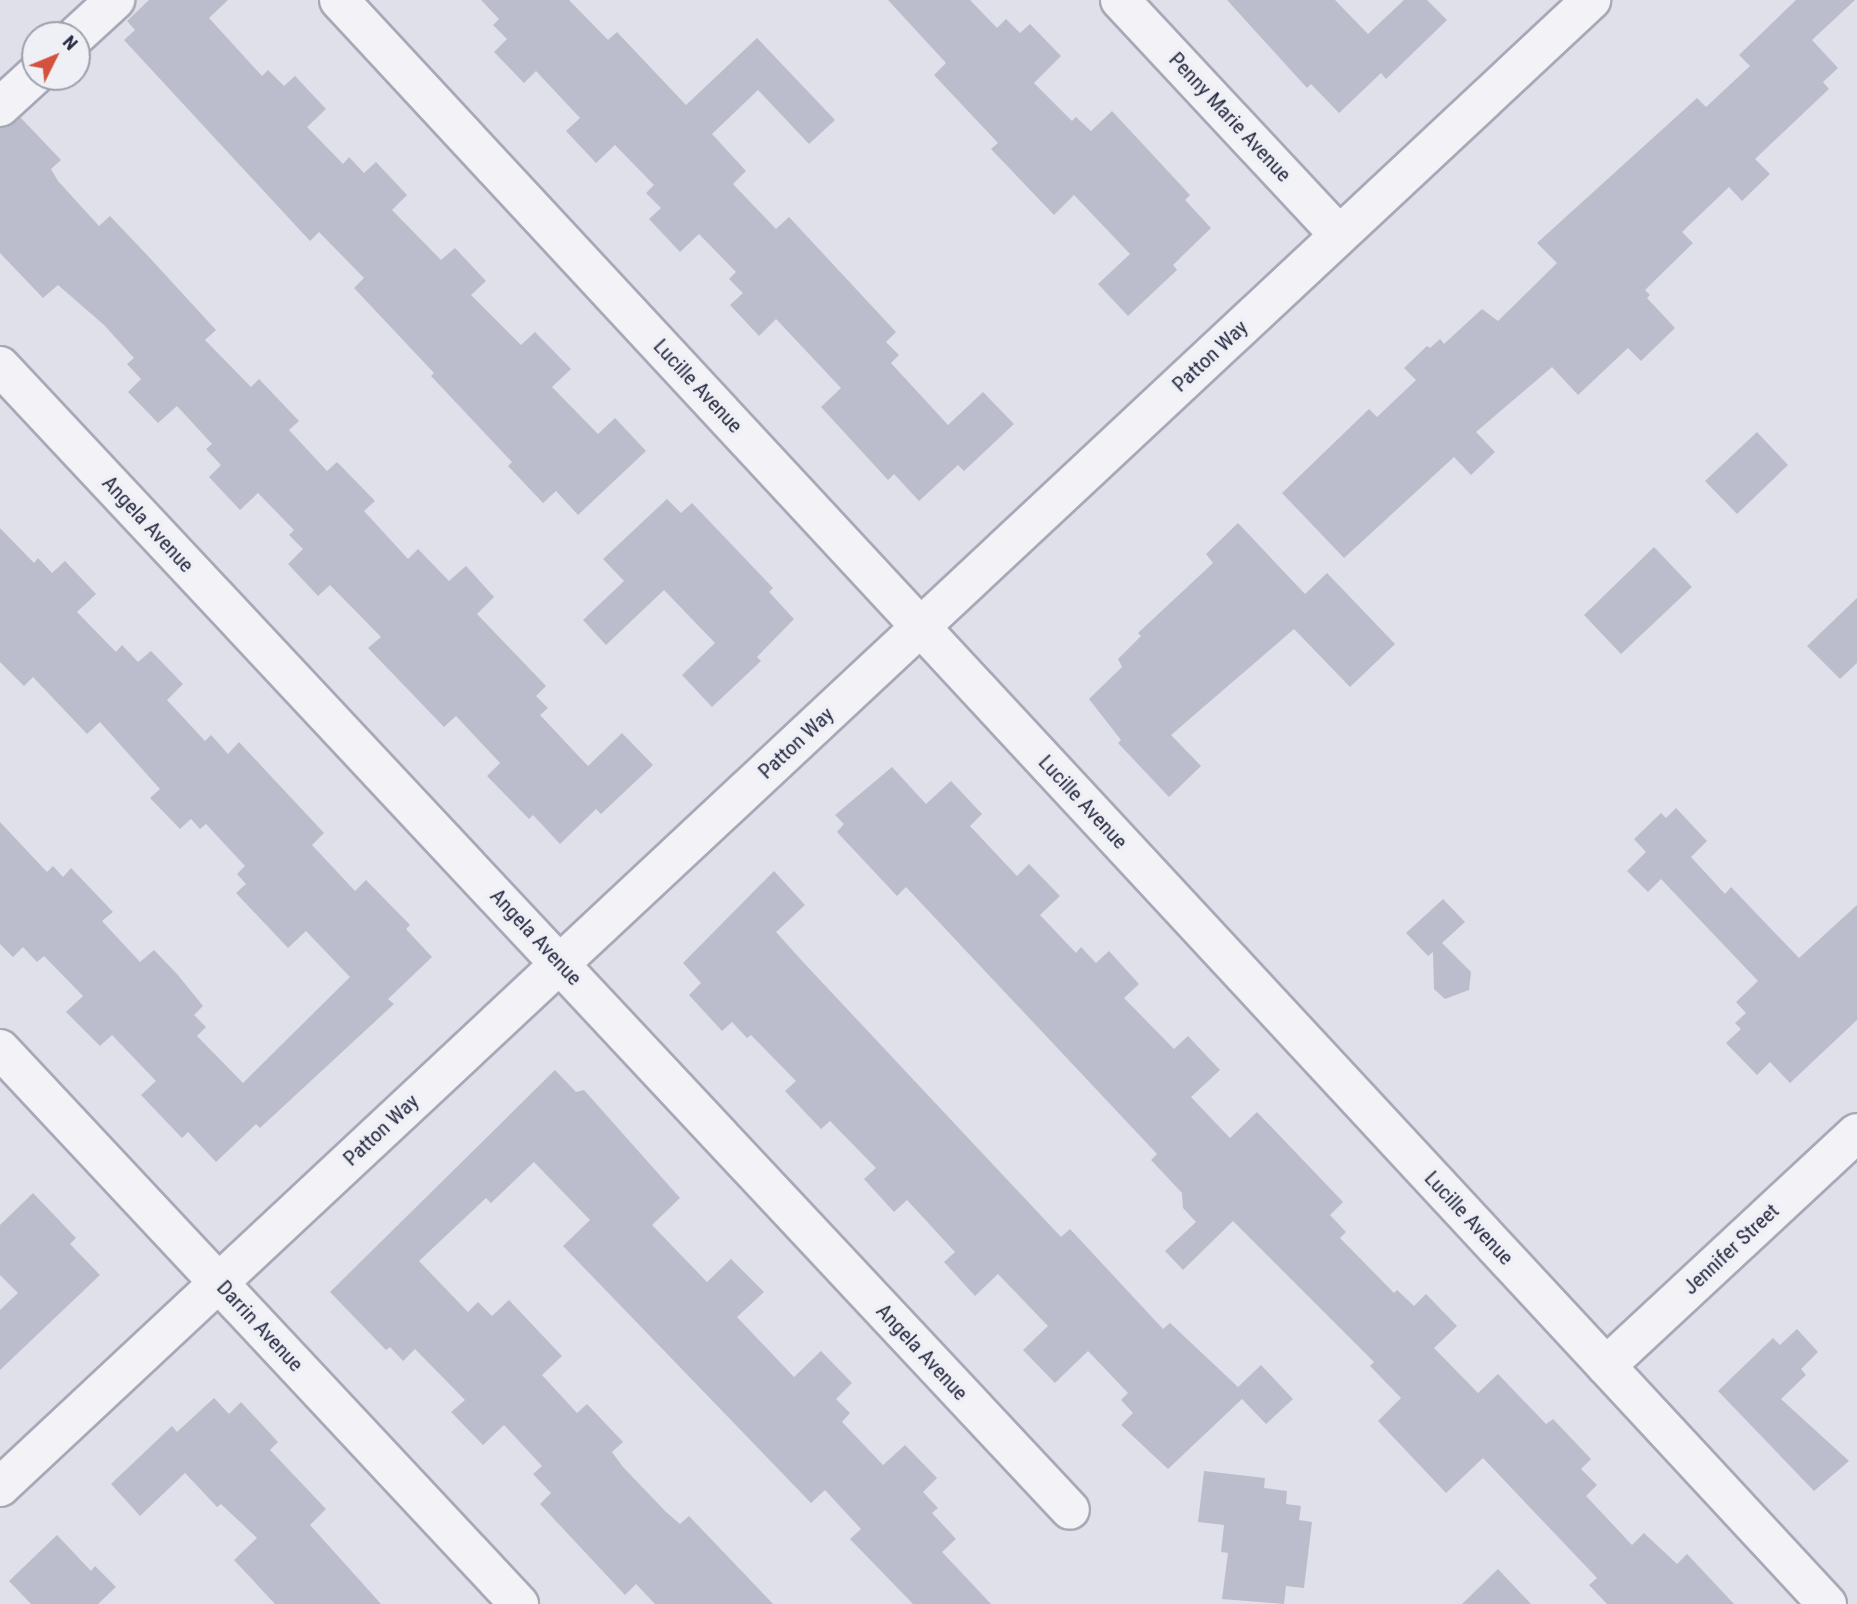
<!DOCTYPE html>
<style>
body{margin:0}
#map{position:relative;width:1857px;height:1604px;overflow:hidden;background:#dfe0e9;font-family:"Roboto Condensed",sans-serif}
div>[style]{position:absolute}
.building>*{inset:0;background:#bcbdcc}
.roads{filter:drop-shadow(2px 0 #a8a9b7) drop-shadow(-2px 0 #a8a9b7) drop-shadow(0 2px #a8a9b7) drop-shadow(0 -2px #a8a9b7)}
.minor>*{height:38px;margin:-19px;padding:0 19px;transform-origin:19px;border-radius:19px;background:#f2f2f7}
.tertiary>*{height:38px;margin:-19px;padding:0 19px;transform-origin:19px;border-radius:19px;background:#f2f2f7}
span{translate:-50% -50%;white-space:nowrap;text-align:center;line-height:1.15;-webkit-text-stroke:7px #eef0f6;paint-order:stroke}
.street-label{font-size:21px;color:#272941}
.north{position:absolute;left:21px;top:21px;width:70px;height:70px;box-sizing:border-box;background:#eef0f6;border:2px solid #9ea0ae;border-radius:50%;rotate:47deg;font-size:19px;font-weight:700;line-height:28px;text-align:center;color:#272941}
.north::after{content:'';display:block;margin:auto;width:24px;height:32px;background:#d4513d;clip-path:polygon(50% 0,100% 100%,50% 72%,0 100%)}
</style>
<div id="map">
<div class="building">
<i style="clip-path:polygon(149px 0,228px 0,209px 18px,262px 76px,268px 70px,284px 86px,295px 76px,326px 109px,307px 127px,343px 164px,349px 157px,364px 173px,376px 162px,407px 195px,392px 210px,441px 260px,455px 248px,486px 281px,471px 295px,521px 345px,535px 332px,571px 369px,552px 387px,598px 434px,615px 418px,646px 451px,578px 515px,556px 491px,543px 503px,508px 466px,512px 462px,431px 376px,434px 373px,354px 288px,364px 278px,319px 232px,310px 241px,124px 40px,135px 30px,127px 21px)"></i>
<i style="clip-path:polygon(481px 0,569px 0,608px 40px,617px 32px,686px 105px,757px 38px,835px 120px,809px 144px,758px 90px,712px 134px,746px 171px,733px 184px,776px 229px,789px 217px,896px 332px,886px 342px,899px 355px,891px 363px,948px 425px,983px 392px,1014px 424px,964px 471px,958px 465px,919px 501px,894px 474px,888px 480px,821px 407px,841px 388px,776px 319px,759px 336px,730px 305px,743px 293px,729px 279px,736px 272px,699px 234px,680px 252px,649px 219px,661px 208px,646px 193px,654px 185px,615px 145px,596px 163px,566px 131px,580px 118px,536px 71px,524px 83px,494px 52px,507px 39px,493px 25px,499px 19px)"></i>
<i style="clip-path:polygon(888px 0,970px 0,997px 28px,1006px 19px,1020px 33px,1030px 24px,1061px 56px,1034px 83px,1072px 121px,1076px 117px,1091px 131px,1112px 111px,1190px 195px,1185px 200px,1211px 228px,1173px 265px,1177px 270px,1128px 316px,1098px 284px,1130px 254px,1074px 195px,1054px 215px,991px 149px,998px 143px,934px 75px,946px 63px)"></i>
<i style="clip-path:polygon(1227px 0,1335px 0,1368px 34px,1404px 0,1427px 0,1447px 20px,1386px 79px,1381px 73px,1339px 113px,1311px 84px,1307px 88px)"></i>
<i style="clip-path:polygon(1796px 0,1855px 0,1812px 40px,1838px 68px,1823px 82px,1829px 89px,1755px 159px,1770px 174px,1742px 201px,1729px 187px,1682px 232px,1693px 243px,1645px 290px,1650px 295px,1647px 298px,1675px 328px,1641px 361px,1628px 348px,1578px 395px,1552px 367px,1476px 432px,1495px 452px,1471px 475px,1454px 457px,1344px 558px,1282px 493px,1369px 409px,1377px 417px,1416px 380px,1404px 368px,1427px 346px,1430px 348px,1440px 339px,1444px 344px,1482px 309px,1498px 321px,1557px 263px,1537px 243px,1697px 98px,1706px 107px,1750px 66px,1739px 55px)"></i>
<i style="clip-path:polygon(21px 118px,61px 160px,51px 169px,58px 181px,99px 226px,110px 216px,148px 256px,216px 330px,205px 340px,251px 387px,259px 379px,299px 421px,289px 430px,327px 471px,337px 462px,375px 501px,364px 511px,408px 559px,418px 549px,449px 581px,466px 566px,494px 597px,477px 614px,546px 686px,536px 696px,548px 708px,540px 715px,588px 766px,622px 733px,653px 765px,601px 814px,596px 809px,560px 844px,533px 815px,529px 819px,487px 776px,500px 763px,456px 716px,444px 727px,368px 648px,381px 637px,330px 585px,318px 596px,288px 564px,303px 549px,289px 535px,294px 530px,258px 493px,240px 510px,209px 477px,221px 465px,206px 449px,212px 444px,177px 406px,158px 423px,128px 392px,141px 379px,127px 364px,134px 358px,104px 325px,58px 285px,43px 298px,0 253px,0 128px)"></i>
<i style="clip-path:polygon(1757px 432px,1788px 465px,1737px 514px,1705px 481px)"></i>
<i style="clip-path:polygon(667px 499px,681px 513px,692px 503px,773px 588px,769px 592px,794px 619px,757px 657px,761px 661px,712px 707px,682px 675px,715px 643px,664px 590px,606px 645px,583px 620px,624px 581px,603px 559px)"></i>
<i style="clip-path:polygon(1238px 523px,1305px 594px,1327px 573px,1395px 644px,1350px 687px,1294px 629px,1171px 735px,1201px 766px,1169px 797px,1118px 743px,1121px 740px,1089px 699px,1122px 667px,1118px 659px,1141px 636px,1138px 633px,1213px 563px,1206px 554px)"></i>
<i style="clip-path:polygon(0 528px,34px 563px,38px 558px,52px 573px,65px 561px,96px 594px,77px 612px,116px 652px,122px 645px,138px 662px,151px 651px,183px 684px,167px 700px,205px 741px,211px 735px,228px 754px,239px 742px,324px 833px,312px 845px,355px 891px,366px 880px,410px 925px,406px 929px,432px 957px,388px 999px,394px 1004px,260px 1128px,256px 1124px,216px 1162px,188px 1132px,182px 1138px,141px 1095px,156px 1081px,112px 1035px,100px 1046px,66px 1012px,83px 996px,44px 956px,37px 962px,23px 947px,13px 957px,0 944px,0 822px,47px 872px,53px 866px,63px 877px,71px 868px,113px 912px,102px 921px,140px 962px,154px 950px,177px 974px,203px 1006px,194px 1015px,206px 1027px,197px 1036px,243px 1083px,350px 977px,306px 931px,288px 948px,236px 893px,246px 884px,237px 874px,245px 866px,206px 824px,200px 829px,191px 819px,180px 829px,150px 798px,160px 789px,100px 722px,87px 734px,33px 677px,24px 686px,0 662px)"></i>
<i style="clip-path:polygon(1654px 547px,1692px 587px,1621px 654px,1584px 615px)"></i>
<i style="clip-path:polygon(1857px 598px,1857px 663px,1840px 679px,1807px 646px)"></i>
<i style="clip-path:polygon(892px 767px,926px 804px,951px 781px,982px 814px,970px 826px,1017px 876px,1029px 864px,1060px 896px,1040px 915px,1076px 953px,1081px 947px,1096px 963px,1109px 951px,1139px 984px,1124px 998px,1174px 1049px,1188px 1036px,1220px 1070px,1191px 1097px,1230px 1138px,1257px 1112px,1343px 1202px,1330px 1215px,1346px 1232px,1340px 1238px,1394px 1293px,1397px 1290px,1414px 1306px,1426px 1294px,1457px 1326px,1434px 1348px,1478px 1393px,1498px 1374px,1546px 1424px,1553px 1419px,1591px 1459px,1581px 1469px,1597px 1485px,1586px 1496px,1632px 1545px,1644px 1533px,1677px 1564px,1687px 1554px,1734px 1604px,1607px 1604px,1589px 1585px,1597px 1578px,1483px 1458px,1446px 1493px,1378px 1421px,1401px 1398px,1370px 1366px,1374px 1362px,1233px 1221px,1183px 1270px,1165px 1251px,1196px 1222px,1183px 1208px,1182px 1193px,1151px 1160px,1157px 1154px,906px 887px,897px 896px,837px 832px,844px 824px,835px 815px)"></i>
<i style="clip-path:polygon(1676px 808px,1707px 841px,1691px 857px,1725px 894px,1731px 887px,1799px 958px,1857px 905px,1857px 1020px,1790px 1083px,1770px 1062px,1757px 1075px,1726px 1043px,1741px 1029px,1735px 1023px,1746px 1013px,1736px 1002px,1758px 981px,1661px 879px,1648px 892px,1627px 871px,1646px 852px,1634px 839px,1661px 813px,1666px 818px)"></i>
<i style="clip-path:polygon(774px 871px,805px 905px,776px 932px,803px 962px,1061px 1237px,1070px 1229px,1163px 1329px,1170px 1323px,1238px 1387px,1261px 1365px,1293px 1399px,1266px 1424px,1242px 1399px,1168px 1469px,1121px 1425px,1133px 1413px,1121px 1400px,1128px 1393px,1088px 1351px,1055px 1383px,1023px 1350px,1048px 1326px,998px 1274px,975px 1296px,944px 1262px,955px 1252px,907px 1200px,894px 1212px,864px 1179px,876px 1168px,830px 1121px,821px 1129px,785px 1091px,796px 1081px,751px 1035px,747px 1038px,732px 1022px,722px 1031px,689px 995px,701px 983px,683px 963px)"></i>
<i style="clip-path:polygon(1443px 899px,1465px 922px,1442px 943px,1471px 972px,1469px 990px,1445px 999px,1434px 989px,1433px 952px,1428px 956px,1406px 933px)"></i>
<i style="clip-path:polygon(555px 1070px,576px 1092px,584px 1090px,680px 1198px,652px 1225px,707px 1282px,731px 1259px,764px 1292px,737px 1317px,794px 1377px,821px 1351px,852px 1383px,836px 1399px,850px 1413px,842px 1422px,883px 1465px,905px 1445px,937px 1478px,923px 1492px,938px 1508px,932px 1513px,956px 1539px,942px 1552px,991px 1604px,913px 1604px,850px 1539px,861px 1529px,825px 1490px,811px 1503px,563px 1246px,590px 1220px,534px 1162px,491px 1203px,486px 1198px,419px 1261px,468px 1312px,478px 1302px,492px 1316px,509px 1300px,562px 1356px,542px 1375px,577px 1413px,587px 1404px,623px 1442px,612px 1452px,623px 1467px,666px 1512px,680px 1524px,689px 1516px,773px 1604px,655px 1604px,636px 1584px,625px 1595px,540px 1504px,551px 1493px,533px 1474px,542px 1466px,504px 1425px,483px 1445px,451px 1412px,465px 1400px,415px 1349px,403px 1361px,390px 1347px,386px 1350px,330px 1292px)"></i>
<i style="clip-path:polygon(33px 1193px,76px 1238px,70px 1244px,100px 1275px,0 1370px,0 1310px,18px 1293px,0 1275px,0 1225px)"></i>
<i style="clip-path:polygon(1797px 1329px,1818px 1352px,1801px 1369px,1806px 1375px,1781px 1399px,1849px 1461px,1814px 1491px,1718px 1391px,1773px 1338px,1780px 1345px)"></i>
<i style="clip-path:polygon(214px 1398px,229px 1414px,241px 1402px,278px 1442px,270px 1450px,326px 1509px,310px 1525px,381px 1604px,275px 1604px,234px 1560px,257px 1538px,221px 1504px,217px 1507px,185px 1473px,140px 1516px,111px 1484px,172px 1426px,177px 1432px)"></i>
<i style="clip-path:polygon(1204px 1471px,1265px 1478px,1264px 1488px,1287px 1491px,1286px 1504px,1301px 1506px,1299px 1520px,1312px 1522px,1304px 1588px,1286px 1586px,1284px 1604px,1222px 1599px,1228px 1553px,1221px 1552px,1224px 1525px,1198px 1522px)"></i>
<i style="clip-path:polygon(57px 1535px,91px 1571px,95px 1566px,116px 1587px,98px 1604px,31px 1604px,9px 1581px)"></i>
<i style="clip-path:polygon(1498px 1569px,1531px 1604px,1462px 1604px)"></i>
</div>
<div class="roads">
<div class="minor">
<i style="left:339px;top:0;width:2188px;rotate:47.15deg"></i>
<i style="left:1120px;top:0;width:321px;rotate:47deg"></i>
<i style="left:77px;top:35px;width:52px;rotate:-42.6deg"></i>
<i style="left:0;top:107px;width:47px;rotate:-42.4deg"></i>
<i style="left:0;top:366px;width:1566px;rotate:46.91deg"></i>
<i style="left:0;top:1049px;width:760px;rotate:46.92deg"></i>
<i style="left:1606px;top:1366px;width:342px;rotate:-42.9deg"></i>
</div>
<div class="tertiary">
<i style="left:0;top:1487px;width:2178px;rotate:-43.06deg"></i>
</div>
</div>
<div class="street-label">
<span style="left:1230px;top:117px;rotate:47deg">Penny Marie Avenue</span>
<span style="left:1210px;top:356px;rotate:-43deg">Patton Way</span>
<span style="left:698px;top:386px;rotate:47deg">Lucille Avenue</span>
<span style="left:148px;top:524px;rotate:47deg">Angela Avenue</span>
<span style="left:796px;top:743px;rotate:-43deg">Patton Way</span>
<span style="left:1083px;top:802px;rotate:47deg">Lucille Avenue</span>
<span style="left:536px;top:937px;rotate:47deg">Angela Avenue</span>
<span style="left:381px;top:1130px;rotate:-43deg">Patton Way</span>
<span style="left:1469px;top:1218px;rotate:47deg">Lucille Avenue</span>
<span style="left:1731px;top:1249px;rotate:-43deg">Jennifer Street</span>
<span style="left:260px;top:1326px;rotate:47deg">Darrin Avenue</span>
<span style="left:922px;top:1352px;rotate:47deg">Angela Avenue</span>
</div>
<div class="north">N</div>
</div>
